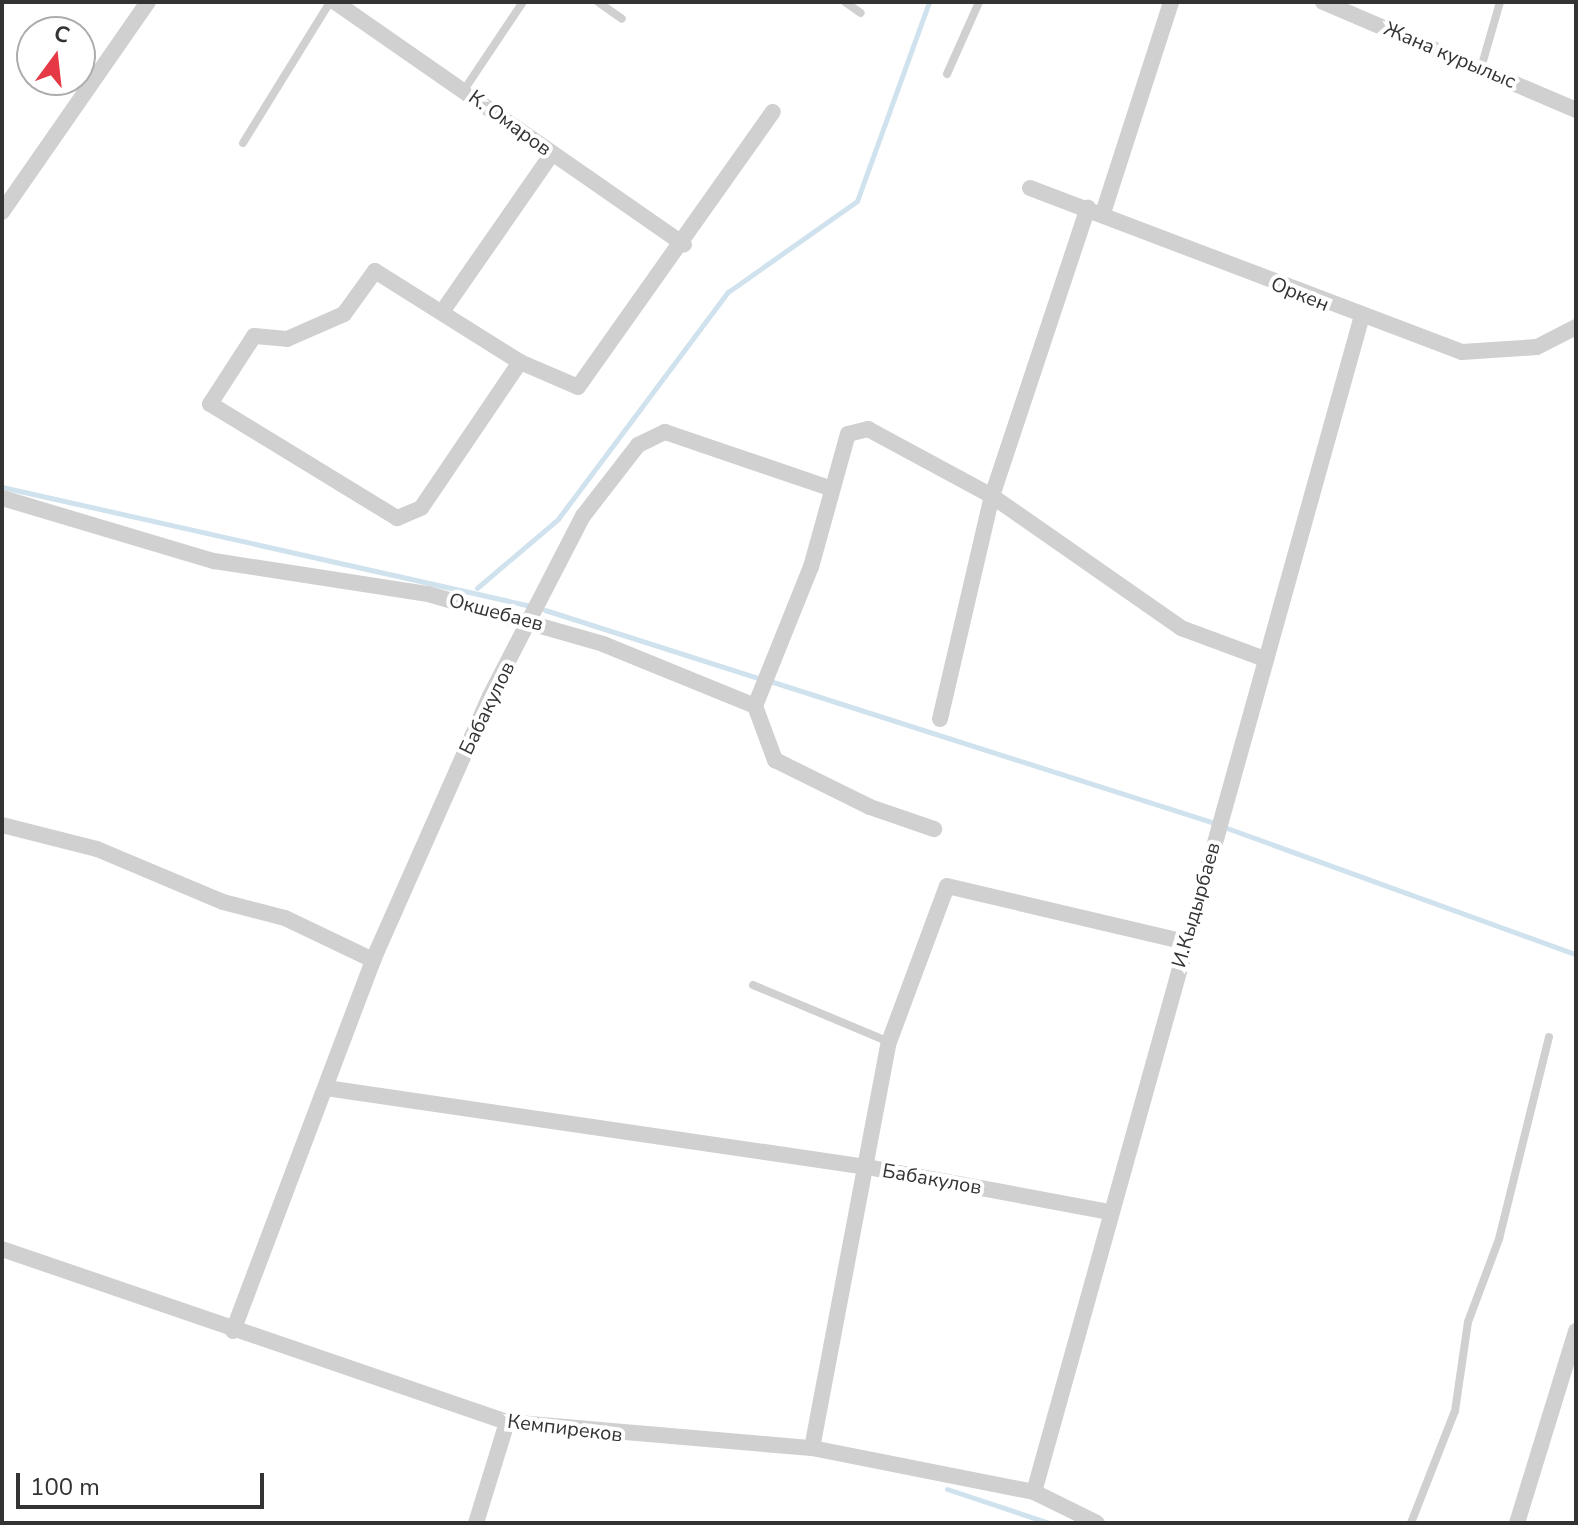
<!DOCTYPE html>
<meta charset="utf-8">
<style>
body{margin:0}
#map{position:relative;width:1578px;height:1525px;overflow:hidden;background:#fff;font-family:"Nunito Sans",sans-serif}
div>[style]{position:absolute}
.stream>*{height:5px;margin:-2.5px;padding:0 2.5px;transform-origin:2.5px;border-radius:2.5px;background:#cfe2ee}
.service>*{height:8px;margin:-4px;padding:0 4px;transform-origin:4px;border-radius:4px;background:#d0d0d0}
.minor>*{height:16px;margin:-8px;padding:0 8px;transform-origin:8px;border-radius:8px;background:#d0d0d0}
span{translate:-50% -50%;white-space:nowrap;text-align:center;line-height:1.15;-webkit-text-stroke:8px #fff;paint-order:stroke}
.street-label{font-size:20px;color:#333}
.frame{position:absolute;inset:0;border:4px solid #333;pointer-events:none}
.north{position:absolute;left:16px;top:16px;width:80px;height:80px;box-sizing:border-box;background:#fff;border:2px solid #adadad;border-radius:50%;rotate:15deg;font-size:22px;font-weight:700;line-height:32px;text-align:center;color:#333}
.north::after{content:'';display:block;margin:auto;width:28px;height:36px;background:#e63946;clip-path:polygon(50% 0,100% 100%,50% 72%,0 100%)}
.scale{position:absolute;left:16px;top:1473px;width:248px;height:36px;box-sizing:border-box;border:4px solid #333;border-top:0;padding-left:10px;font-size:24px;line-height:28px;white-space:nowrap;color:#333;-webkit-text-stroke:6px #fff;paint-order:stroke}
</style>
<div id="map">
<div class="stream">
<i style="left:2px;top:487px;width:542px;rotate:12.68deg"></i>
<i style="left:477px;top:588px;width:106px;rotate:-40.4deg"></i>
<i style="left:558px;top:519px;width:284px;rotate:-53.2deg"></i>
<i style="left:728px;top:292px;width:158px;rotate:-35.2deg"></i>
<i style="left:857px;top:201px;width:212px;rotate:-70.1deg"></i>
<i style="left:545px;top:610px;width:224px;rotate:17.7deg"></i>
<i style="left:773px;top:682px;width:463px;rotate:17.7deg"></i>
<i style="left:1224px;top:827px;width:372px;rotate:19.9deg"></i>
<i style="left:947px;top:1489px;width:108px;rotate:18.4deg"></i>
</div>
<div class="service">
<i style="left:598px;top:2px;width:29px;rotate:35deg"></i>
<i style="left:845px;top:2px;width:19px;rotate:35deg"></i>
<i style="left:1481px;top:68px;width:69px;rotate:-73.9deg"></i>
<i style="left:947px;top:74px;width:79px;rotate:-66deg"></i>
<i style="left:464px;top:90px;width:106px;rotate:-56.2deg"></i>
<i style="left:243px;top:143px;width:166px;rotate:-58.3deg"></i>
<i style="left:753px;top:985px;width:147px;rotate:22.7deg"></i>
<i style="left:1411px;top:1523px;width:120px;rotate:-68.6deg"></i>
<i style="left:1455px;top:1411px;width:90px;rotate:-81.7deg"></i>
<i style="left:1468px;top:1322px;width:89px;rotate:-69.5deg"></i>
<i style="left:1499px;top:1239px;width:208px;rotate:-76.1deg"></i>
</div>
<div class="minor">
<i style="left:335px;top:2px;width:425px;rotate:34.8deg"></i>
<i style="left:1323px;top:2px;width:275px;rotate:23.1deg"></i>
<i style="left:1030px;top:188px;width:462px;rotate:20.8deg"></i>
<i style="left:1462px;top:352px;width:75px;rotate:-3.8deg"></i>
<i style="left:1537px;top:347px;width:44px;rotate:-27.1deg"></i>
<i style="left:2px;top:212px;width:256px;rotate:-55.2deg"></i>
<i style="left:1103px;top:213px;width:222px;rotate:-72.1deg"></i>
<i style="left:442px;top:312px;width:193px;rotate:-55.2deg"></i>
<i style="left:520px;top:362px;width:176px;rotate:124.1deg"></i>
<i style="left:421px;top:508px;width:26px;rotate:157deg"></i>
<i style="left:397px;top:518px;width:219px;rotate:-148.6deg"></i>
<i style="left:210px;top:404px;width:81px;rotate:-57.1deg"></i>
<i style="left:254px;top:336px;width:33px;rotate:5deg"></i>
<i style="left:287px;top:339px;width:62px;rotate:-23.7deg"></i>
<i style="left:344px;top:314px;width:53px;rotate:-54.2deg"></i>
<i style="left:375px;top:271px;width:171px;rotate:32.1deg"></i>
<i style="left:520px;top:362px;width:63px;rotate:23.3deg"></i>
<i style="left:578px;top:387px;width:337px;rotate:-54.7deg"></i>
<i style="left:2px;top:498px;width:221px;rotate:16.6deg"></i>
<i style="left:214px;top:561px;width:217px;rotate:8.8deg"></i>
<i style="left:428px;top:594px;width:182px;rotate:15.9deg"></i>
<i style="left:603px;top:644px;width:164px;rotate:22.2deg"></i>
<i style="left:755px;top:706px;width:58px;rotate:69.7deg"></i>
<i style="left:775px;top:760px;width:106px;rotate:26.3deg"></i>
<i style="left:870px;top:807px;width:68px;rotate:19deg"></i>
<i style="left:755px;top:706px;width:150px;rotate:-68.1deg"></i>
<i style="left:811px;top:567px;width:138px;rotate:-74.5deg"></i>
<i style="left:848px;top:434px;width:21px;rotate:-14deg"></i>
<i style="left:868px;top:429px;width:141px;rotate:28.4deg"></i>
<i style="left:992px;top:496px;width:231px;rotate:34.9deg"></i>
<i style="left:1181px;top:628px;width:90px;rotate:20.3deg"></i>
<i style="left:940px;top:719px;width:229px;rotate:-76.9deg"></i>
<i style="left:992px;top:496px;width:304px;rotate:-71.6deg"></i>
<i style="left:2px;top:825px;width:98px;rotate:14.2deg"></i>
<i style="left:97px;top:849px;width:137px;rotate:22.8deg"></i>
<i style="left:223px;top:902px;width:64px;rotate:14.5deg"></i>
<i style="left:285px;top:918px;width:98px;rotate:25.5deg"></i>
<i style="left:326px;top:1088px;width:547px;rotate:8.31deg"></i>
<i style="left:867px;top:1167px;width:247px;rotate:10.5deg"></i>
<i style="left:2px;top:1249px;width:534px;rotate:18.91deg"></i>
<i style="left:507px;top:1422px;width:306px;rotate:4.9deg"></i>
<i style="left:812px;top:1448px;width:226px;rotate:11.2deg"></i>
<i style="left:1034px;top:1492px;width:70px;rotate:26.2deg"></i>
<i style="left:233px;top:1331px;width:397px;rotate:-69.3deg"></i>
<i style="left:373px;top:960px;width:289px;rotate:-66.1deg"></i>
<i style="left:490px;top:696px;width:203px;rotate:-62.7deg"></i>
<i style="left:583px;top:516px;width:90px;rotate:-52.2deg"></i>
<i style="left:638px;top:445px;width:30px;rotate:-26deg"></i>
<i style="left:665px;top:432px;width:176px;rotate:18.8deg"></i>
<i style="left:812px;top:1448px;width:413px;rotate:-79.3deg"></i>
<i style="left:889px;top:1042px;width:166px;rotate:-69.6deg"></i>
<i style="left:947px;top:886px;width:245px;rotate:13.2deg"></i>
<i style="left:1034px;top:1492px;width:1218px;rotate:-74.42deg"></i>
<i style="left:476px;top:1523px;width:106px;rotate:-72.9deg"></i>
<i style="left:1517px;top:1523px;width:201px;rotate:-72.9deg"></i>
</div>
<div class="street-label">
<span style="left:1450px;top:55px;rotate:23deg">Жана курылыс</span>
<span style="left:510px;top:123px;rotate:36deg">К. Омаров</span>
<span style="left:1300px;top:294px;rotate:22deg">Оркен</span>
<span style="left:496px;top:612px;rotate:15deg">Окшебаев</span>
<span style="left:487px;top:708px;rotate:-64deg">Бабакулов</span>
<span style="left:1196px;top:905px;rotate:-74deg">И.Кыдырбаев</span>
<span style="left:932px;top:1179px;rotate:10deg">Бабакулов</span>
<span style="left:565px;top:1428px;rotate:7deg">Кемпиреков</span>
</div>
<div class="frame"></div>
<div class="north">С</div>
<div class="scale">100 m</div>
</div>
